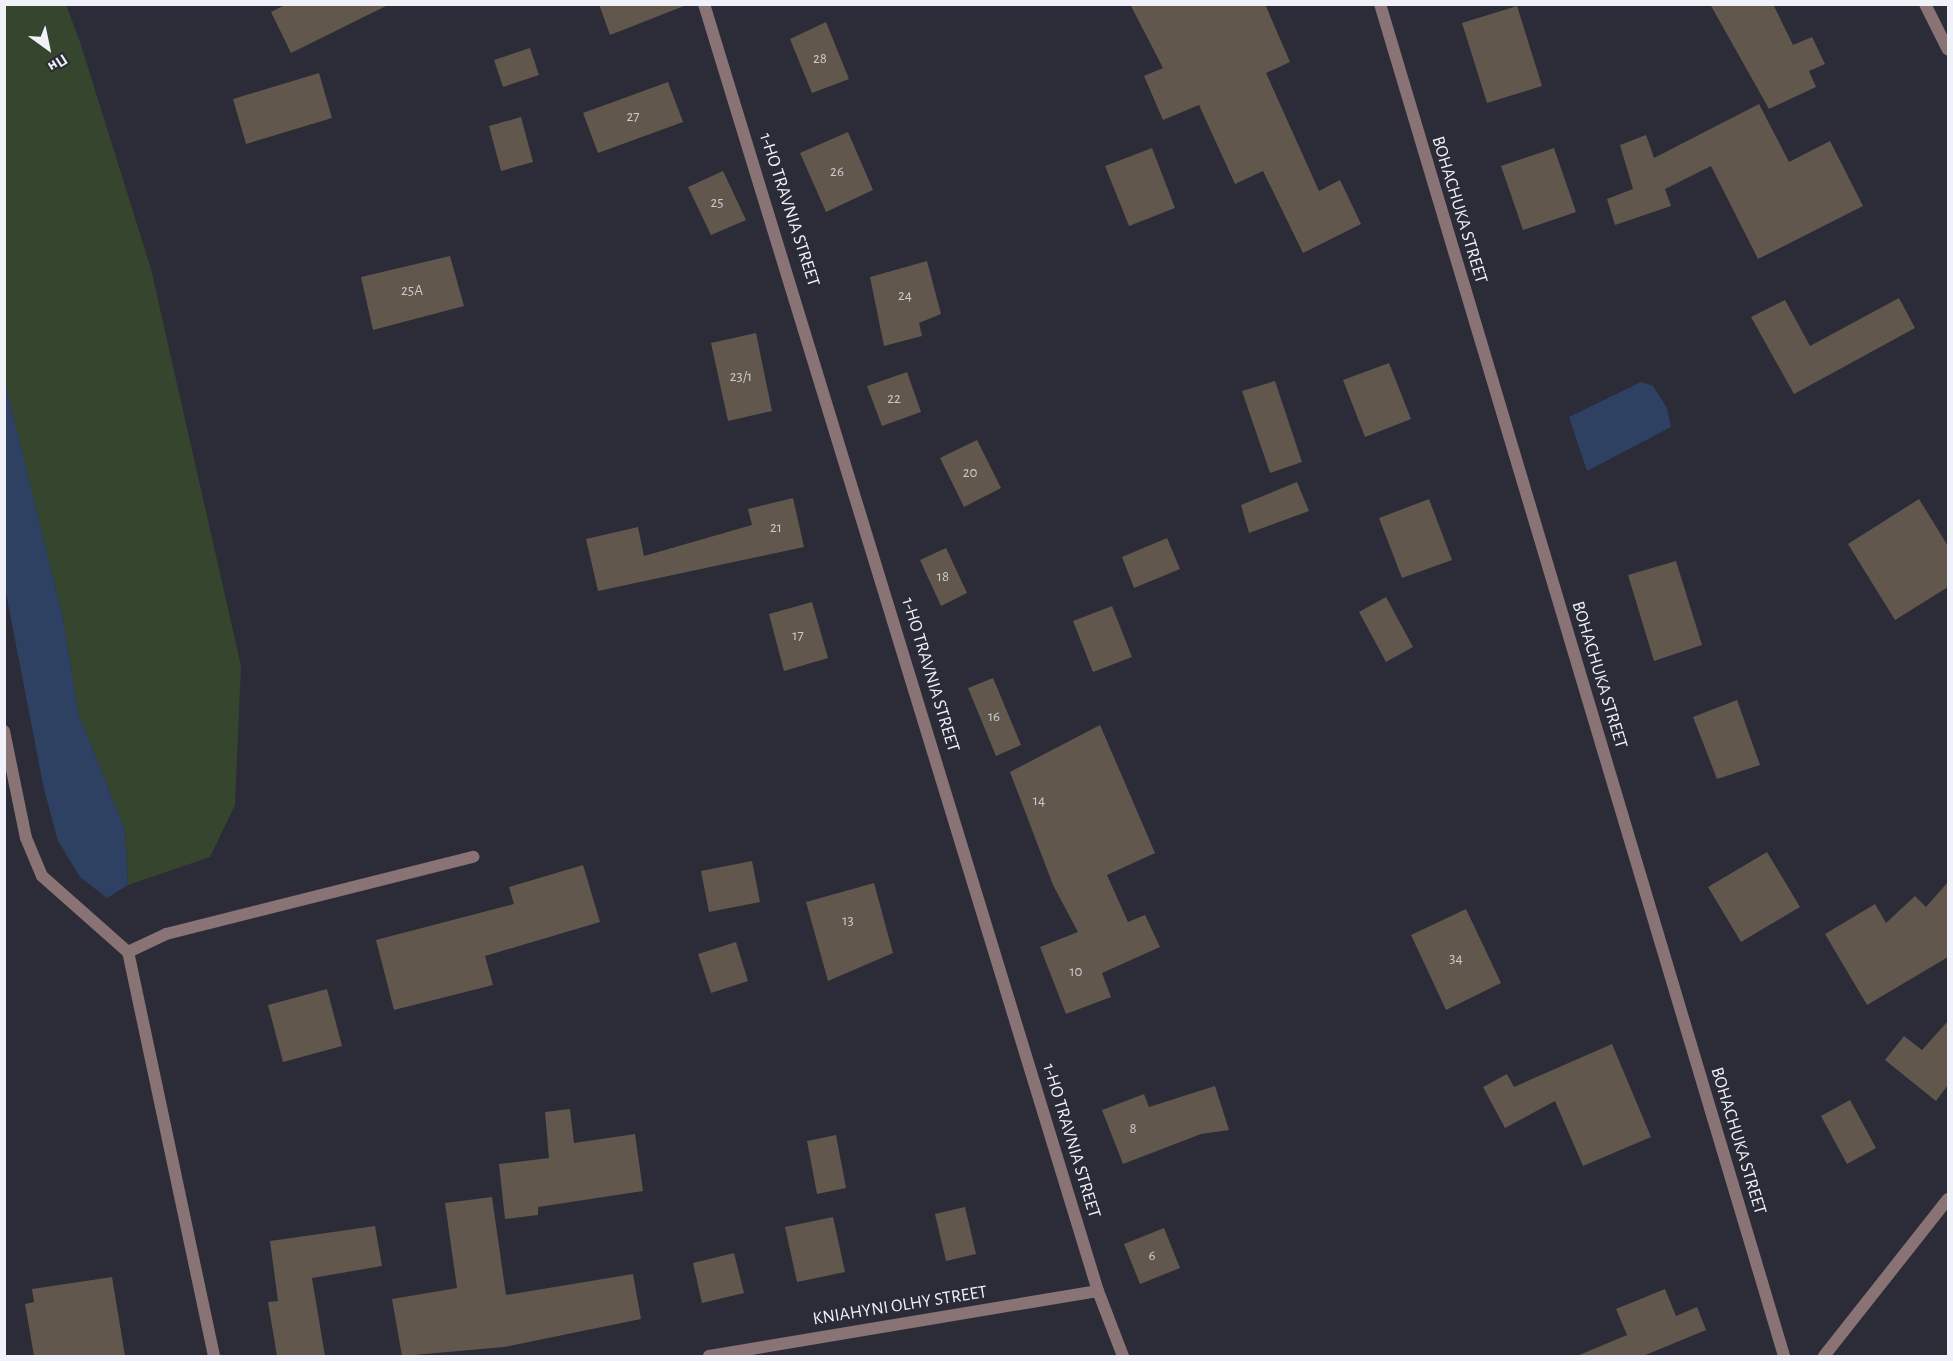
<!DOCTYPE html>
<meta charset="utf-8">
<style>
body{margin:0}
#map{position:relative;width:1953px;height:1361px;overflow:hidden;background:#2b2c38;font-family:"Alegreya Sans",sans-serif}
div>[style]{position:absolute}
.green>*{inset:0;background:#36452e}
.water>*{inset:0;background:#2e4163}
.building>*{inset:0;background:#61574c}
.service>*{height:12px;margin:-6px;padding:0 6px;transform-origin:6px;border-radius:6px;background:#8a7374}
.minor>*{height:12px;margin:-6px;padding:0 6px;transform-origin:6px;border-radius:6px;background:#8a7374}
span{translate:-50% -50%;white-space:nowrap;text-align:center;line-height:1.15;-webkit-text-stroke:4.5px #2b2c38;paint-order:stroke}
.number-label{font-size:15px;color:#cccace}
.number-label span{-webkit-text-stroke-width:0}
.street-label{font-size:18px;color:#f0f1f9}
.frame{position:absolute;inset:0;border:6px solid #f0f1f9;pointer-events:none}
.north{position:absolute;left:18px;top:18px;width:60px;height:60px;-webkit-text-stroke:4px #2b2c38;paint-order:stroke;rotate:147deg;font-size:16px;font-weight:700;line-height:24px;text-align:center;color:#f0f1f9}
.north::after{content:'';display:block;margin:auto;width:21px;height:27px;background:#f0f1f9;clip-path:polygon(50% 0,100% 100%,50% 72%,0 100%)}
</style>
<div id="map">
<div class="green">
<i style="clip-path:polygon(4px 5px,66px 5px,80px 42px,151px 269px,241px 666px,235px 805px,210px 857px,128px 885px,125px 830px,78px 712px,63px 618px,5px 383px)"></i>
</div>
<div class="water">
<i style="clip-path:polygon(1641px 382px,1653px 386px,1667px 408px,1671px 427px,1587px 471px,1569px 417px)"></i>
<i style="clip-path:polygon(5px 383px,63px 618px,78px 712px,125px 830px,128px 885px,107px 898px,80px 877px,58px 841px,44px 789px,5px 588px)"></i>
</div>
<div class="building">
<i style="clip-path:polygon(287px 4px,390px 4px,291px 53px,271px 12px)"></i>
<i style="clip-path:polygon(599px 4px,683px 4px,684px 6px,610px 35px)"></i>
<i style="clip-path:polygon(1130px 4px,1265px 4px,1290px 62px,1266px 73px,1319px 191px,1340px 180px,1361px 224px,1303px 253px,1263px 171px,1235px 184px,1199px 105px,1163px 120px,1144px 76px,1163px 68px)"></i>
<i style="clip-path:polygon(1710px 4px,1773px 4px,1793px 45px,1812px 37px,1825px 64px,1809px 71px,1816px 87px,1769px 109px)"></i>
<i style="clip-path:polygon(1517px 6px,1542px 86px,1487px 103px,1462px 23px)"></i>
<i style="clip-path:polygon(826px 22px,849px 79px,812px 93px,790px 39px)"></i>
<i style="clip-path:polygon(530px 48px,539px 75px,503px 87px,494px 60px)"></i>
<i style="clip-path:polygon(319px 73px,332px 118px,246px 144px,233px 99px)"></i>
<i style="clip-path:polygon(668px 82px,683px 122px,598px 153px,583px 113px)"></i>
<i style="clip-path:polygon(1759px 104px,1789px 162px,1830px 141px,1863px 206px,1758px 259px,1711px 166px,1665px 189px,1671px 206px,1615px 225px,1607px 199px,1633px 189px,1620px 145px,1646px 135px,1654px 158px)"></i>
<i style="clip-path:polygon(521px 117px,533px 162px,501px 171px,489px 126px)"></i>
<i style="clip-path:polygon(848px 132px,873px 190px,826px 212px,800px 153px)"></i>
<i style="clip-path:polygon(1152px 148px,1175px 208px,1129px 226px,1105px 166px)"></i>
<i style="clip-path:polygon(1554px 148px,1576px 212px,1523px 230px,1501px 166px)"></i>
<i style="clip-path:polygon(723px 171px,746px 220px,711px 235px,688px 187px)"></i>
<i style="clip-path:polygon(450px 256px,464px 306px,373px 330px,361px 277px)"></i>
<i style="clip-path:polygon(927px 261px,941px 314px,919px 323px,922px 336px,884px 346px,870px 277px)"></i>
<i style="clip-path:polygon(1899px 298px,1915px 328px,1794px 394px,1751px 317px,1785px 300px,1810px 346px)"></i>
<i style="clip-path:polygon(756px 333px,772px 411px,728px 421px,711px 343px)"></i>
<i style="clip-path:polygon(1389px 363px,1411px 419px,1365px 437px,1343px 380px)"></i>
<i style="clip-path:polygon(907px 372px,921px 412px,882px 426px,867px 386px)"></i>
<i style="clip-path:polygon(1275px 381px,1302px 462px,1270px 473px,1242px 391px)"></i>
<i style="clip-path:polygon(977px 440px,1001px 488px,964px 507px,940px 458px)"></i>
<i style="clip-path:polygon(1297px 482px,1309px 511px,1249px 533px,1241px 505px)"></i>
<i style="clip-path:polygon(793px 498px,804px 547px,598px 591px,586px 539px,638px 527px,644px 556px,752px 525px,748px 509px)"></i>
<i style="clip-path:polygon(1429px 499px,1452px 560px,1402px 578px,1379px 518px)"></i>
<i style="clip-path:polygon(1919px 499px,1948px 546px,1948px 587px,1895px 620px,1848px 544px)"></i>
<i style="clip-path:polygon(1167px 538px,1180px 569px,1134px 588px,1122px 557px)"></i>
<i style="clip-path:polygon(946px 548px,967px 593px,941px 606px,920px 560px)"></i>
<i style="clip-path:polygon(1676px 561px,1702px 645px,1654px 661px,1628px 575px)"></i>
<i style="clip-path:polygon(1386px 597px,1413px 647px,1386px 662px,1359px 612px)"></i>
<i style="clip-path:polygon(812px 602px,828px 658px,784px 671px,769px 614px)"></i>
<i style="clip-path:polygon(1112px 606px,1132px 657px,1093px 672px,1073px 621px)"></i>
<i style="clip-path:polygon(993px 678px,1021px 745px,996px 756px,968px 688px)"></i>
<i style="clip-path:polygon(1737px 700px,1760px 765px,1717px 779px,1693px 717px)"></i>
<i style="clip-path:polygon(1100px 725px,1155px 853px,1107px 875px,1128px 922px,1145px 915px,1160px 947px,1102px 973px,1111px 997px,1066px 1014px,1040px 947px,1078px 932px,1053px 885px,1010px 772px)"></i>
<i style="clip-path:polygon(1767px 852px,1800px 907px,1741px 942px,1708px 887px)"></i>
<i style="clip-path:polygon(752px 861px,760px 902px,709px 912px,701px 871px)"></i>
<i style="clip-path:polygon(583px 865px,600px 922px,485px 956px,493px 985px,394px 1010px,376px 940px,514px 904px,509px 887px)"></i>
<i style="clip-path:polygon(1948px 882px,1948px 957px,1867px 1005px,1825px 934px,1875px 904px,1886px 923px,1915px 896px,1926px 907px)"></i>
<i style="clip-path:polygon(874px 883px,893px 953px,828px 981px,806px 902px)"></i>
<i style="clip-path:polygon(1466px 909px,1501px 983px,1446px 1010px,1411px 935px)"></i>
<i style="clip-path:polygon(736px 942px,748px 981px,711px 993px,698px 954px)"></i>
<i style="clip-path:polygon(327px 989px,342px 1046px,283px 1062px,268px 1005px)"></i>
<i style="clip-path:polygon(1948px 1021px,1948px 1085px,1936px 1101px,1885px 1060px,1904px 1036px,1922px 1050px)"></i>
<i style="clip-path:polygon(1612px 1044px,1651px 1137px,1583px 1166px,1555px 1101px,1505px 1128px,1483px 1087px,1507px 1074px,1514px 1087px)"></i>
<i style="clip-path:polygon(1215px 1086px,1229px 1130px,1201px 1134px,1123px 1164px,1102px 1110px,1144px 1094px,1149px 1107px)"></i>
<i style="clip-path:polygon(1850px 1100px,1876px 1148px,1847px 1164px,1821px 1116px)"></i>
<i style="clip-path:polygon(570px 1109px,574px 1143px,635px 1134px,643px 1191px,538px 1207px,538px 1215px,505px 1219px,499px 1164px,549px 1158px,545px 1112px)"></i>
<i style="clip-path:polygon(836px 1135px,846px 1188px,817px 1194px,807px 1141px)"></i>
<i style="clip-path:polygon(492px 1197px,506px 1295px,633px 1274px,641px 1319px,504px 1347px,402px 1356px,392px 1299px,457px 1288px,445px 1203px)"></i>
<i style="clip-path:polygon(965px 1207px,976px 1254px,946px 1261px,935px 1214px)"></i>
<i style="clip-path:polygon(833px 1217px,845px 1272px,797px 1282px,785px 1227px)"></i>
<i style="clip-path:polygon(375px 1226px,382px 1266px,312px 1278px,325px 1356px,277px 1356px,268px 1302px,278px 1301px,270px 1241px)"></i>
<i style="clip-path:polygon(1164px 1228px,1180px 1268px,1140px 1284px,1124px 1244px)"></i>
<i style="clip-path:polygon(734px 1253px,744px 1293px,702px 1303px,693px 1263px)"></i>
<i style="clip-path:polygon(112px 1277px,125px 1356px,34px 1356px,25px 1304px,34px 1302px,32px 1289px)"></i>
<i style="clip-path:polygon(1665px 1289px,1676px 1316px,1697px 1307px,1706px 1330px,1643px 1356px,1577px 1356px,1627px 1335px,1616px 1309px)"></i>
</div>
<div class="service">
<i style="left:4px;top:731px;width:109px;rotate:78.4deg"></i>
<i style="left:26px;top:838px;width:41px;rotate:67.2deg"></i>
<i style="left:42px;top:876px;width:115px;rotate:41.5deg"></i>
<i style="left:214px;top:1356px;width:413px;rotate:-102deg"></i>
<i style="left:128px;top:952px;width:42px;rotate:-25.3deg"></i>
<i style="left:166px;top:934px;width:317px;rotate:-14.1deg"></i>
</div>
<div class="minor">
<i style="left:704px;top:4px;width:1346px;rotate:72.98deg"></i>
<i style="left:1098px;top:1291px;width:70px;rotate:69deg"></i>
<i style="left:1380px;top:4px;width:1411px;rotate:73.36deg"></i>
<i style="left:1925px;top:4px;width:51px;rotate:63.4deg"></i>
<i style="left:709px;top:1356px;width:394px;rotate:-9.5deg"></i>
<i style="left:1824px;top:1356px;width:200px;rotate:-51.7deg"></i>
</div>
<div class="number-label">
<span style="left:820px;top:59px">28</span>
<span style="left:633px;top:117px">27</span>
<span style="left:837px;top:172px">26</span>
<span style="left:717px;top:203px">25</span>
<span style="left:412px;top:291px">25А</span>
<span style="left:905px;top:296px">24</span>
<span style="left:741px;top:377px">23/1</span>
<span style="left:894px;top:399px">22</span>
<span style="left:970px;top:473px">20</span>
<span style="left:776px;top:528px">21</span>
<span style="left:943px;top:577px">18</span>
<span style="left:798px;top:636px">17</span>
<span style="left:994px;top:717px">16</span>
<span style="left:1039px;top:801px">14</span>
<span style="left:848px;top:921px">13</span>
<span style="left:1456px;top:959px">34</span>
<span style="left:1076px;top:972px">10</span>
<span style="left:1133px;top:1129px">8</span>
<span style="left:1152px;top:1256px">6</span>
</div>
<div class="street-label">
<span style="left:789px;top:210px;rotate:72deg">1-HO TRAVNIA STREET</span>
<span style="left:1459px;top:210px;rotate:73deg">BOHACHUKA STREET</span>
<span style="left:930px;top:675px;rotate:73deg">1-HO TRAVNIA STREET</span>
<span style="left:1599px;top:675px;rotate:73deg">BOHACHUKA STREET</span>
<span style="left:1071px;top:1141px;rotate:73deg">1-HO TRAVNIA STREET</span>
<span style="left:1738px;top:1141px;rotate:73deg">BOHACHUKA STREET</span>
<span style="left:900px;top:1306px;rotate:-9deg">KNIAHYNI OLHY STREET</span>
</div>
<div class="frame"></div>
<div class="north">Пн</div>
</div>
